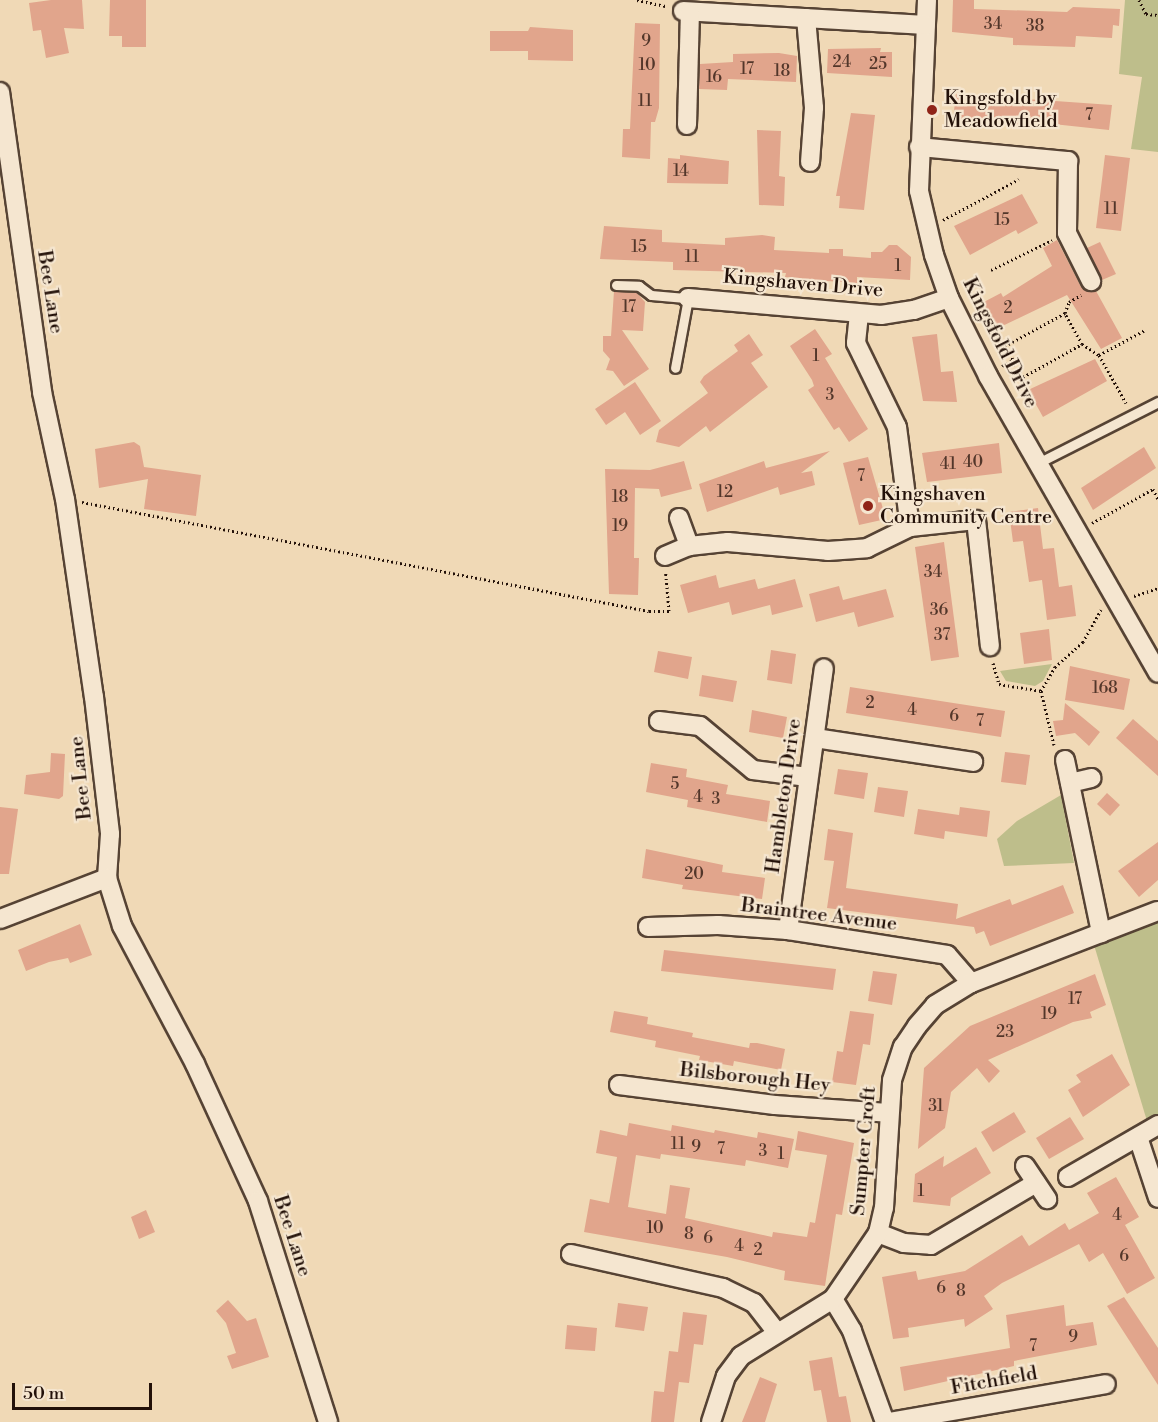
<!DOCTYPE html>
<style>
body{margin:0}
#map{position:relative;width:1158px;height:1422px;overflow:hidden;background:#f0d9b6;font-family:"Libre Bodoni",serif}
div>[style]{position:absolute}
.green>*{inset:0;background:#bebe8b}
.building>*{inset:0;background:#e1a58c}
.path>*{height:3px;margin-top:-1.5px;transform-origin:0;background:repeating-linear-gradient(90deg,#231109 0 1.5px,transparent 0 4.5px)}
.roads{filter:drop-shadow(2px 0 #564334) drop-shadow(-2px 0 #564334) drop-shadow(0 2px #564334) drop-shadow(0 -2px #564334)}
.service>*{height:9px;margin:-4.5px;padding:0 4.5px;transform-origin:4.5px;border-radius:4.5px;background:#f5e6d0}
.minor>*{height:18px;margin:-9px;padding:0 9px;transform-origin:9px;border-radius:9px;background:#f5e6d0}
.dots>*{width:16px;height:16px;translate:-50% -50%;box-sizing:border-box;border:3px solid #f5e6d0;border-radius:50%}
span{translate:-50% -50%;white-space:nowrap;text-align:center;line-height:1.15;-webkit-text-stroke:4.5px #f5e6d0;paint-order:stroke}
.number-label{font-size:16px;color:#52362a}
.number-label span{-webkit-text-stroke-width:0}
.poi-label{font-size:20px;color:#231109}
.left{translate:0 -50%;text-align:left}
.street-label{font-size:20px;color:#231109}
.scale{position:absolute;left:12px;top:1383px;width:140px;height:27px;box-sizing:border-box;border:3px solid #231109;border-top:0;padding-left:8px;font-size:18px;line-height:21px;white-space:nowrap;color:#231109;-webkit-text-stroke:4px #f5e6d0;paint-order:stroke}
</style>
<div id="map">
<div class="green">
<i style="clip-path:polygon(1125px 0,1158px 0,1158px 152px,1131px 149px,1142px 77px,1119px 74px)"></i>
<i style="clip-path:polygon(1052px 664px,1043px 681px,1035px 686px,1006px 681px,1000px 671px)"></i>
<i style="clip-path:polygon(1061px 795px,1074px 863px,1004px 866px,997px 839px,1017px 821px)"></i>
<i style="clip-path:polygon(1158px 922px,1158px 1116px,1147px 1121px,1094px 945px)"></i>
</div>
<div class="building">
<i style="clip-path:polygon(51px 0,82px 0,84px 29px,64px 28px,69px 53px,46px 58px,41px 30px,33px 31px,29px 3px)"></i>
<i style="clip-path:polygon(110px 0,146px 0,146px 47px,122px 47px,122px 36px,109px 36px)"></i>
<i style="clip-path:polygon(953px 0,974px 0,974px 9px,1067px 12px,1073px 7px,1120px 9px,1119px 26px,1113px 25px,1112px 38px,1076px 36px,1075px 47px,1013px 45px,1013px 38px,952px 32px)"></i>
<i style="clip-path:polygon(635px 23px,660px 24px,659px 108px,655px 122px,651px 122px,650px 159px,622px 157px,623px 129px,630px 129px)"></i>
<i style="clip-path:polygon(530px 27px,573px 30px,573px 61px,528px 60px,528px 51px,490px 51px,490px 31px,528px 31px)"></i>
<i style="clip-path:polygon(881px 48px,880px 52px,892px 52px,892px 77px,827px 73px,828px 49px)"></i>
<i style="clip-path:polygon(779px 53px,797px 56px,796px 82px,728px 79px,727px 90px,699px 89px,700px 64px,733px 62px,733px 54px)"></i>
<i style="clip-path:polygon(956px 94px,1112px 105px,1109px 130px,1025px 121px,1025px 127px,953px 119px)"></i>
<i style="clip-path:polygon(851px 113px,875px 115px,864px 210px,839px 208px,840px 196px,836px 196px)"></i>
<i style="clip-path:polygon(757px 130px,781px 131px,779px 176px,785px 177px,784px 206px,759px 205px)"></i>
<i style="clip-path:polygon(680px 155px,729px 161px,728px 184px,667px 183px,668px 158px,680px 159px)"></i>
<i style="clip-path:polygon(1105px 155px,1130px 158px,1121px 231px,1096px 228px)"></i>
<i style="clip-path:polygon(1022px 194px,1038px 223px,1018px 234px,1016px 230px,970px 255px,954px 226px)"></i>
<i style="clip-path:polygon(604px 226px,662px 230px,662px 242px,725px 245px,725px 238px,762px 235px,775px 237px,774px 250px,829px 253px,829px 249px,843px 249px,843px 256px,871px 258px,871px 252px,882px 252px,889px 245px,897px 245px,911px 257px,910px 280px,857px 277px,857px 283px,827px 281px,785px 277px,786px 273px,673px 270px,673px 262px,600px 259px)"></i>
<i style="clip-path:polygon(1057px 240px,1081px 287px,1096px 291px,1122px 338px,1101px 349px,1067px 295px,996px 329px,982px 303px,1001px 293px,1003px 297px,1052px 266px,1043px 248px)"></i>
<i style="clip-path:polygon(1100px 242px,1116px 274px,1102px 280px,1087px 248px)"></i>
<i style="clip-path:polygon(614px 291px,637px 293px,645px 302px,643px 331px,622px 330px,649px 369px,624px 386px,613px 371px,606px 370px,610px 359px,603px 351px,603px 336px,611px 336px)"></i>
<i style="clip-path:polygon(815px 329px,832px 354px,825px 358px,868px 429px,849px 442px,839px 427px,834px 430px,808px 390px,814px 386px,812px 380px,790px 346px)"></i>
<i style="clip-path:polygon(749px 334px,763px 355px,751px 363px,768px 387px,710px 432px,706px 426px,679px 447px,656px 442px,659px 430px,708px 393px,700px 382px,704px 376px,738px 351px,734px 345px)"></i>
<i style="clip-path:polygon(937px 334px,941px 372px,953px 371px,957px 402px,923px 401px,912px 337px)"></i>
<i style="clip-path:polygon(1095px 359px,1107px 381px,1043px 417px,1028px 390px)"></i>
<i style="clip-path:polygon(635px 382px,661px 421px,640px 435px,625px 412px,606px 425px,595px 409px)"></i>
<i style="clip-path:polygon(134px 442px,140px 446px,144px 467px,201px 475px,196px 516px,144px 509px,148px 479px,99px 488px,95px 449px)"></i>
<i style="clip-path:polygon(999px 443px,1002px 473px,927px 482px,922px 453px)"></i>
<i style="clip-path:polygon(1144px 447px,1156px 468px,1093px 510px,1081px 488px)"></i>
<i style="clip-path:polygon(830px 451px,801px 473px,812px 471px,815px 485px,780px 495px,778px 487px,707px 512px,699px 484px,764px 461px,766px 468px)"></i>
<i style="clip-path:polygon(868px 457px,886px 519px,859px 525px,843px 463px)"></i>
<i style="clip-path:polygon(684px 461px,692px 489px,661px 497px,659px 489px,635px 488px,634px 558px,639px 558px,638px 595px,609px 594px,605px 469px,650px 470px)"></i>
<i style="clip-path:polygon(1038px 508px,1043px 549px,1054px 548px,1059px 587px,1072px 585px,1076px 616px,1047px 620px,1042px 580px,1029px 582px,1023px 541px,1013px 542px,1009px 512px)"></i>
<i style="clip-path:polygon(944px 542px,959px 657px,931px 661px,915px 547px)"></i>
<i style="clip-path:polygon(716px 575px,719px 588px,755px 579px,758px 589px,795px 579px,803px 607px,772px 615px,770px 605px,732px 615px,729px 602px,688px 613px,680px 585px)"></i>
<i style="clip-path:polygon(839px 586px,843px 600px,886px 589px,894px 617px,858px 627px,854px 612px,816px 622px,809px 594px)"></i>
<i style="clip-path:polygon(1049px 629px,1052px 660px,1024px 664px,1020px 633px)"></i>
<i style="clip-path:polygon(771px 650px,796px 654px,792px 684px,767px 680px)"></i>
<i style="clip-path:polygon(658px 651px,692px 657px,688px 679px,654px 672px)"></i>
<i style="clip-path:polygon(1070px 666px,1130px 679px,1124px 710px,1065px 700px)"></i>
<i style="clip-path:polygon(702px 675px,737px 681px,733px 702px,699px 696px)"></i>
<i style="clip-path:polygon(850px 687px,1005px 711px,1001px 737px,846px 713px)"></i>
<i style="clip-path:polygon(1065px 703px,1100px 732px,1089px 746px,1075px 733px,1056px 736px,1053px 721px,1063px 720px)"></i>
<i style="clip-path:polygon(752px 710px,787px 717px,783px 738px,749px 732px)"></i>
<i style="clip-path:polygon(1133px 719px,1158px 741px,1158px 776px,1116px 738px)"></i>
<i style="clip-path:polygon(1005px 752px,1030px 755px,1026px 785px,1001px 782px)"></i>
<i style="clip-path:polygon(51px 753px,65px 754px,63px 796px,59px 799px,24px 794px,26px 775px,50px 772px)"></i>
<i style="clip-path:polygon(651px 763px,687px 769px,686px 777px,728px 785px,726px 794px,770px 801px,767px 822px,687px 807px,688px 800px,646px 792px)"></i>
<i style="clip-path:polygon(838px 769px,868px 773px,864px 799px,834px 794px)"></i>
<i style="clip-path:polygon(878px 787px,908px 791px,904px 817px,874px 812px)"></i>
<i style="clip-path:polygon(1107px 793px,1120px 805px,1110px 816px,1097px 804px)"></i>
<i style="clip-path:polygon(0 807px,18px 809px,9px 874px,0 874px)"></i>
<i style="clip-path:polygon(960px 807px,990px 811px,987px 837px,945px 831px,944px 839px,914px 834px,918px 809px,959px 815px)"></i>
<i style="clip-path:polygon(828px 829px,853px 833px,846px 888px,958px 904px,956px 919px,1010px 899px,1012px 905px,1063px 885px,1074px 913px,990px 946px,984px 931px,976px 934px,974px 927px,827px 908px,834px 861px,824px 860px)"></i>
<i style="clip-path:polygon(1158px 842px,1158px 880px,1139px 897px,1118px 871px)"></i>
<i style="clip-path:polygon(646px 849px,723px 865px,722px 872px,765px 878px,762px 899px,682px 889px,683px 885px,642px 878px)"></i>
<i style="clip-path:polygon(80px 924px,92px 955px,70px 963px,68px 958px,49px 962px,26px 971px,18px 950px)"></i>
<i style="clip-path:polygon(664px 950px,836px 969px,833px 990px,661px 971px)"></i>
<i style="clip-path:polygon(873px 971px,897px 974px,892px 1005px,868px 1001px)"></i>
<i style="clip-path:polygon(1095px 974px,1106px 1005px,1090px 1012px,1092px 1018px,1073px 1022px,988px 1060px,1000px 1071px,989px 1083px,977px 1068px,951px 1092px,945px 1128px,918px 1149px,924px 1068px,970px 1026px)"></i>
<i style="clip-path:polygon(614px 1011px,648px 1017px,647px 1024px,693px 1033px,692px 1037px,749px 1048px,750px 1043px,757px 1043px,785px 1049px,781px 1070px,734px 1061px,733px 1066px,699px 1060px,700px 1056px,655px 1047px,656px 1041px,610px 1032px)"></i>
<i style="clip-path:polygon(850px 1011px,874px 1014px,870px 1045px,863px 1044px,856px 1085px,832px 1082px,837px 1051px,843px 1052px)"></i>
<i style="clip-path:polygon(1112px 1054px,1130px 1085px,1083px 1117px,1068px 1090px,1081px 1082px,1076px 1075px)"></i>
<i style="clip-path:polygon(1014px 1112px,1026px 1132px,993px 1152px,981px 1132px)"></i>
<i style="clip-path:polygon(1070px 1117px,1084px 1139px,1049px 1159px,1036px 1138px)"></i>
<i style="clip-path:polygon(629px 1123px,671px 1131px,672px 1125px,714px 1133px,715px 1130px,757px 1138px,758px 1132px,794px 1139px,788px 1168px,746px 1160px,745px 1166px,661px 1154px,660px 1159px,636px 1155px,628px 1207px,666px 1214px,670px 1185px,690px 1188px,685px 1218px,772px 1237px,773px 1232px,807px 1237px,810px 1222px,815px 1223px,827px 1155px,795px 1150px,798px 1131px,854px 1143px,842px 1215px,836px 1214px,825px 1286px,784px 1280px,785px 1271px,727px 1257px,584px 1232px,590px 1199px,609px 1203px,617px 1157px,596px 1153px,600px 1130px,627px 1136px)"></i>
<i style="clip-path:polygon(976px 1147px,991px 1173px,951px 1198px,950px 1206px,913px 1202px,915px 1174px,944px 1156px,943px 1167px)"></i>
<i style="clip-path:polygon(1116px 1177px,1139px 1217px,1125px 1225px,1155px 1278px,1127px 1294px,1103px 1253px,1089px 1262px,1079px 1244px,1002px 1283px,984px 1296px,993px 1309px,965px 1327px,964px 1319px,908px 1328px,909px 1337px,893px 1339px,882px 1277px,916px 1271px,918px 1280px,965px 1271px,1022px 1235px,1029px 1246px,1065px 1223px,1069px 1230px,1099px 1213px,1087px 1193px)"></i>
<i style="clip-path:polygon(146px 1210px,155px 1232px,139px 1239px,131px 1217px)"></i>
<i style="clip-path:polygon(1124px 1297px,1158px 1348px,1158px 1385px,1107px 1306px)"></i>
<i style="clip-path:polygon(228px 1300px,247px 1321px,256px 1318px,269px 1357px,232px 1369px,227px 1356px,236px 1353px,226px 1323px,216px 1311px)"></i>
<i style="clip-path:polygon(618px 1303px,648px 1307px,644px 1331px,615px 1327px)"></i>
<i style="clip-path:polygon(1064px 1305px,1066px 1326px,1093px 1322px,1097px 1345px,1014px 1361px,1014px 1366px,904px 1391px,900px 1367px,1010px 1348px,1006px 1315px)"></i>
<i style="clip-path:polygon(683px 1312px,707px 1315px,703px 1345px,694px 1344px,689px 1383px,679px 1382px,674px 1422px,651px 1422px,654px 1391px,664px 1392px,669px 1351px,678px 1352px)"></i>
<i style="clip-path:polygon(567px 1325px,597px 1328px,595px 1351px,565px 1349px)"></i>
<i style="clip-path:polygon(832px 1357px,839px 1397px,846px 1396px,851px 1422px,827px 1422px,821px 1390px,814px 1391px,809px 1361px)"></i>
<i style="clip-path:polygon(760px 1377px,777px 1384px,765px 1422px,742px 1422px)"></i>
</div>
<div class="path">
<i style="left:637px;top:0;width:29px;rotate:12deg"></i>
<i style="left:1139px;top:0;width:16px;rotate:63deg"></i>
<i style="left:1146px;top:14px;width:12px;rotate:5deg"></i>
<i style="left:943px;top:220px;width:86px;rotate:-28.3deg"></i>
<i style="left:991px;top:270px;width:68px;rotate:-26.2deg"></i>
<i style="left:1065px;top:313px;width:12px;rotate:-70deg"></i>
<i style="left:1069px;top:302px;width:14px;rotate:-30deg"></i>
<i style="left:1082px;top:344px;width:20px;rotate:33deg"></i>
<i style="left:1099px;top:355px;width:52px;rotate:-28.5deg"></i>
<i style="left:1099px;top:355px;width:55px;rotate:60.6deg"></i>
<i style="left:1002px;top:366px;width:13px;rotate:-29deg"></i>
<i style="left:1013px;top:360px;width:20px;rotate:60deg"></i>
<i style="left:1023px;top:377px;width:68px;rotate:-29.2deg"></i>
<i style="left:1082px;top:344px;width:35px;rotate:-119deg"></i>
<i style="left:1065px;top:313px;width:68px;rotate:151.2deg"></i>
<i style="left:1005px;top:346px;width:16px;rotate:60deg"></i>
<i style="left:82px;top:502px;width:577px;rotate:10.88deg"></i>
<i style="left:649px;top:611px;width:20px"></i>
<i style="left:669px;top:611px;width:38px;rotate:-95deg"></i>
<i style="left:1092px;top:523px;width:70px;rotate:-29.1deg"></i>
<i style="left:1153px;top:489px;width:11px;rotate:63deg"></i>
<i style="left:1134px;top:596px;width:25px;rotate:-18deg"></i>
<i style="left:993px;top:663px;width:22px;rotate:74deg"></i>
<i style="left:999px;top:684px;width:43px;rotate:9.5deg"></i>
<i style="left:1054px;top:745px;width:56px;rotate:-103.5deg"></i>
<i style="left:1041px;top:691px;width:28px;rotate:-60deg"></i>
<i style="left:1055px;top:667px;width:38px;rotate:-42deg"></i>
<i style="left:1083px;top:642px;width:37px;rotate:-61deg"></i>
</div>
<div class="roads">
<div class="service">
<i style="left:616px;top:285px;width:23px;rotate:2deg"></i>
<i style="left:639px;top:286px;width:15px;rotate:37deg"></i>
<i style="left:651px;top:295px;width:37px;rotate:5deg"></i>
<i style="left:688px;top:298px;width:71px;rotate:100.5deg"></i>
<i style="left:1038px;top:463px;width:135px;rotate:-26.9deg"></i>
</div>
<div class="minor">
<i style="left:927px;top:0;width:191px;rotate:92.4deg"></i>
<i style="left:919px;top:191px;width:66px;rotate:76.8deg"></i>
<i style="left:934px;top:255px;width:46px;rotate:70.8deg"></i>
<i style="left:949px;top:298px;width:87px;rotate:63.4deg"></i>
<i style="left:988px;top:376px;width:342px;rotate:60.2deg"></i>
<i style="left:683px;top:11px;width:243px;rotate:3.3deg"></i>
<i style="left:806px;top:18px;width:90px;rotate:84.9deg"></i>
<i style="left:814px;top:108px;width:54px;rotate:94.2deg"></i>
<i style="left:0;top:92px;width:303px;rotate:82deg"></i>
<i style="left:42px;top:392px;width:109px;rotate:77.9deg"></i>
<i style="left:65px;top:499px;width:200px;rotate:81.7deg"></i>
<i style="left:94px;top:697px;width:138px;rotate:83.3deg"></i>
<i style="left:110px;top:834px;width:44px;rotate:93.9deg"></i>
<i style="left:107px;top:878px;width:50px;rotate:72.6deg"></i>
<i style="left:122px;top:926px;width:156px;rotate:62.1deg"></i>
<i style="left:195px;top:1064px;width:151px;rotate:65.3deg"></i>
<i style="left:258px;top:1201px;width:232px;rotate:72.4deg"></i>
<i style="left:687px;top:125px;width:112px;rotate:-88.5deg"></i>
<i style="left:919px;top:147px;width:150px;rotate:5.4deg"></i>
<i style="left:1068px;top:161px;width:72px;rotate:90.8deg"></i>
<i style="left:1067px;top:233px;width:54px;rotate:63.4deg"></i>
<i style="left:688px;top:298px;width:194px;rotate:5deg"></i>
<i style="left:881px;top:315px;width:33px;rotate:-9deg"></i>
<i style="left:914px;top:310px;width:37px;rotate:-19deg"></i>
<i style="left:859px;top:314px;width:29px;rotate:96deg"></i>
<i style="left:856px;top:343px;width:93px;rotate:64deg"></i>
<i style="left:897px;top:427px;width:101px;rotate:82.6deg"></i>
<i style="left:679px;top:518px;width:30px;rotate:70deg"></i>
<i style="left:689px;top:546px;width:39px;rotate:-6deg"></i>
<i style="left:728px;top:542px;width:100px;rotate:5.1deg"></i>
<i style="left:828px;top:551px;width:39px;rotate:-4deg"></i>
<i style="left:867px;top:548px;width:48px;rotate:-26deg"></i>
<i style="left:910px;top:527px;width:66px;rotate:-6.1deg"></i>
<i style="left:976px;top:520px;width:127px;rotate:83.7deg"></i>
<i style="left:665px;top:556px;width:26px;rotate:-23deg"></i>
<i style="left:659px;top:721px;width:41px;rotate:7deg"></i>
<i style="left:700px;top:726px;width:69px;rotate:39.7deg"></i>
<i style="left:753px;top:770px;width:55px;rotate:7.3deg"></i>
<i style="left:815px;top:738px;width:160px;rotate:8.6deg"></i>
<i style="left:1065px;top:760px;width:177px;rotate:78.2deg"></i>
<i style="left:1070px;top:783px;width:22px;rotate:-13deg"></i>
<i style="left:0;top:919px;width:115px;rotate:-21deg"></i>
<i style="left:648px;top:927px;width:70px;rotate:-1.6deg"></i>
<i style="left:718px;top:925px;width:70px;rotate:4.1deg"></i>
<i style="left:788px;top:930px;width:161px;rotate:8.9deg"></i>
<i style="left:947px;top:955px;width:37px;rotate:49deg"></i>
<i style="left:788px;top:930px;width:264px;rotate:-82.2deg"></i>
<i style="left:619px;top:1085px;width:157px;rotate:7.3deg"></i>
<i style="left:775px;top:1105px;width:113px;rotate:4deg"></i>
<i style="left:1138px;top:1137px;width:64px;rotate:71.8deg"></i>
<i style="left:1025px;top:1166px;width:40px;rotate:56deg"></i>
<i style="left:1068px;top:1177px;width:104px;rotate:-30deg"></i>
<i style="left:878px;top:1233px;width:28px;rotate:21deg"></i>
<i style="left:904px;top:1243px;width:27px;rotate:4deg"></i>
<i style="left:931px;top:1245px;width:122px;rotate:-30.6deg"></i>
<i style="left:571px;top:1254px;width:156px;rotate:12.6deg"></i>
<i style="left:723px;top:1288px;width:34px;rotate:26deg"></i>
<i style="left:754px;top:1303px;width:36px;rotate:52deg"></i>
<i style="left:833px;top:1299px;width:37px;rotate:59deg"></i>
<i style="left:852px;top:1331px;width:97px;rotate:70.1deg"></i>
<i style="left:711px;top:1422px;width:48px;rotate:-71.9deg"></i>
<i style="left:726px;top:1376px;width:25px;rotate:-53deg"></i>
<i style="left:741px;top:1356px;width:108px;rotate:-31.8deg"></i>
<i style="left:833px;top:1299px;width:80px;rotate:-55.7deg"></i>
<i style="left:878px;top:1233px;width:26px;rotate:-77deg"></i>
<i style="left:884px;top:1208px;width:128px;rotate:-86.4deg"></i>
<i style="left:892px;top:1080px;width:35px;rotate:-72deg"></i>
<i style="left:903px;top:1047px;width:25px;rotate:-56deg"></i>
<i style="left:917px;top:1026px;width:28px;rotate:-49deg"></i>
<i style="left:935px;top:1005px;width:42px;rotate:-31.4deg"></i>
<i style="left:971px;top:983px;width:200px;rotate:-21.1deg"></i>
<i style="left:889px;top:1422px;width:220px;rotate:-9.9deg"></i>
</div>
</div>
<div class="dots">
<i style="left:932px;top:110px;background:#8f2418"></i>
<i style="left:868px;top:506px;background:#8f2418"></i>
</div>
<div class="number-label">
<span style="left:993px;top:24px">34</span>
<span style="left:1035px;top:26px">38</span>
<span style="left:646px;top:41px">9</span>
<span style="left:842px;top:62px">24</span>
<span style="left:878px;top:64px">25</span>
<span style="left:647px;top:65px">10</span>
<span style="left:747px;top:69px">17</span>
<span style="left:782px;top:71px">18</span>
<span style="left:714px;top:77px">16</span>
<span style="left:645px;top:101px">11</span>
<span style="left:1089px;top:115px">7</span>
<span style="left:681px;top:171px">14</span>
<span style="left:1111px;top:209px">11</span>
<span style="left:1002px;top:220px">15</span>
<span style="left:639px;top:247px">15</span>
<span style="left:692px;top:257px">11</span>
<span style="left:898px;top:266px">1</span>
<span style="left:629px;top:307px">17</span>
<span style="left:1008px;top:308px">2</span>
<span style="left:816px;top:356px">1</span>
<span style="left:830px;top:395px">3</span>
<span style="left:973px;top:462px">40</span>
<span style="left:948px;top:464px">41</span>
<span style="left:861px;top:476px">7</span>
<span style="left:725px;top:492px">12</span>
<span style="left:620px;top:497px">18</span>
<span style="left:620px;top:526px">19</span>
<span style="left:933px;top:572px">34</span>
<span style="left:939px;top:610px">36</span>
<span style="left:942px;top:635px">37</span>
<span style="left:1105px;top:688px">168</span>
<span style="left:870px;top:703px">2</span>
<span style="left:912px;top:710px">4</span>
<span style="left:954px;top:716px">6</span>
<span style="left:980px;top:721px">7</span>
<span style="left:675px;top:784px">5</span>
<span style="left:698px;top:797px">4</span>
<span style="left:716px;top:799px">3</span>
<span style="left:694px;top:874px">20</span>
<span style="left:1075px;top:999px">17</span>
<span style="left:1049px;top:1014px">19</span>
<span style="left:1005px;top:1032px">23</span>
<span style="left:936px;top:1106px">31</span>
<span style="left:678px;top:1144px">11</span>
<span style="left:696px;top:1147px">9</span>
<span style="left:721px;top:1149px">7</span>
<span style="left:763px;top:1151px">3</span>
<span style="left:781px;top:1154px">1</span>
<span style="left:921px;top:1191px">1</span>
<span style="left:1117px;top:1215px">4</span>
<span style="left:655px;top:1228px">10</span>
<span style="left:689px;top:1234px">8</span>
<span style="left:708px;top:1238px">6</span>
<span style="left:739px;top:1246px">4</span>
<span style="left:758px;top:1250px">2</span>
<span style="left:1124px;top:1256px">6</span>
<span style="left:941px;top:1288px">6</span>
<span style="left:961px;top:1291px">8</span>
<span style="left:1073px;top:1337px">9</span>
<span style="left:1033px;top:1346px">7</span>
</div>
<div class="poi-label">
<span class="left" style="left:944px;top:110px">Kingsfold by<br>Meadowfield</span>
<span class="left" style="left:880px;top:506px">Kingshaven<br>Community Centre</span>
</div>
<div class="street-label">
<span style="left:803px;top:284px;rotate:5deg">Kingshaven Drive</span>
<span style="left:50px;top:292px;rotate:81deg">Bee Lane</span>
<span style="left:1000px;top:343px;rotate:63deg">Kingsfold Drive</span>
<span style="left:81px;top:778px;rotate:-96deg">Bee Lane</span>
<span style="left:784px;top:796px;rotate:-82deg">Hambleton Drive</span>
<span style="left:819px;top:915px;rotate:7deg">Braintree Avenue</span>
<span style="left:755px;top:1078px;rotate:6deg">Bilsborough Hey</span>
<span style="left:864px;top:1151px;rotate:-85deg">Sumpter Croft</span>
<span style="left:292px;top:1236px;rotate:72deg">Bee Lane</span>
<span style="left:994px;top:1381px;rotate:-10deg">Fitchfield</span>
</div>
<div class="scale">50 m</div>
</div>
